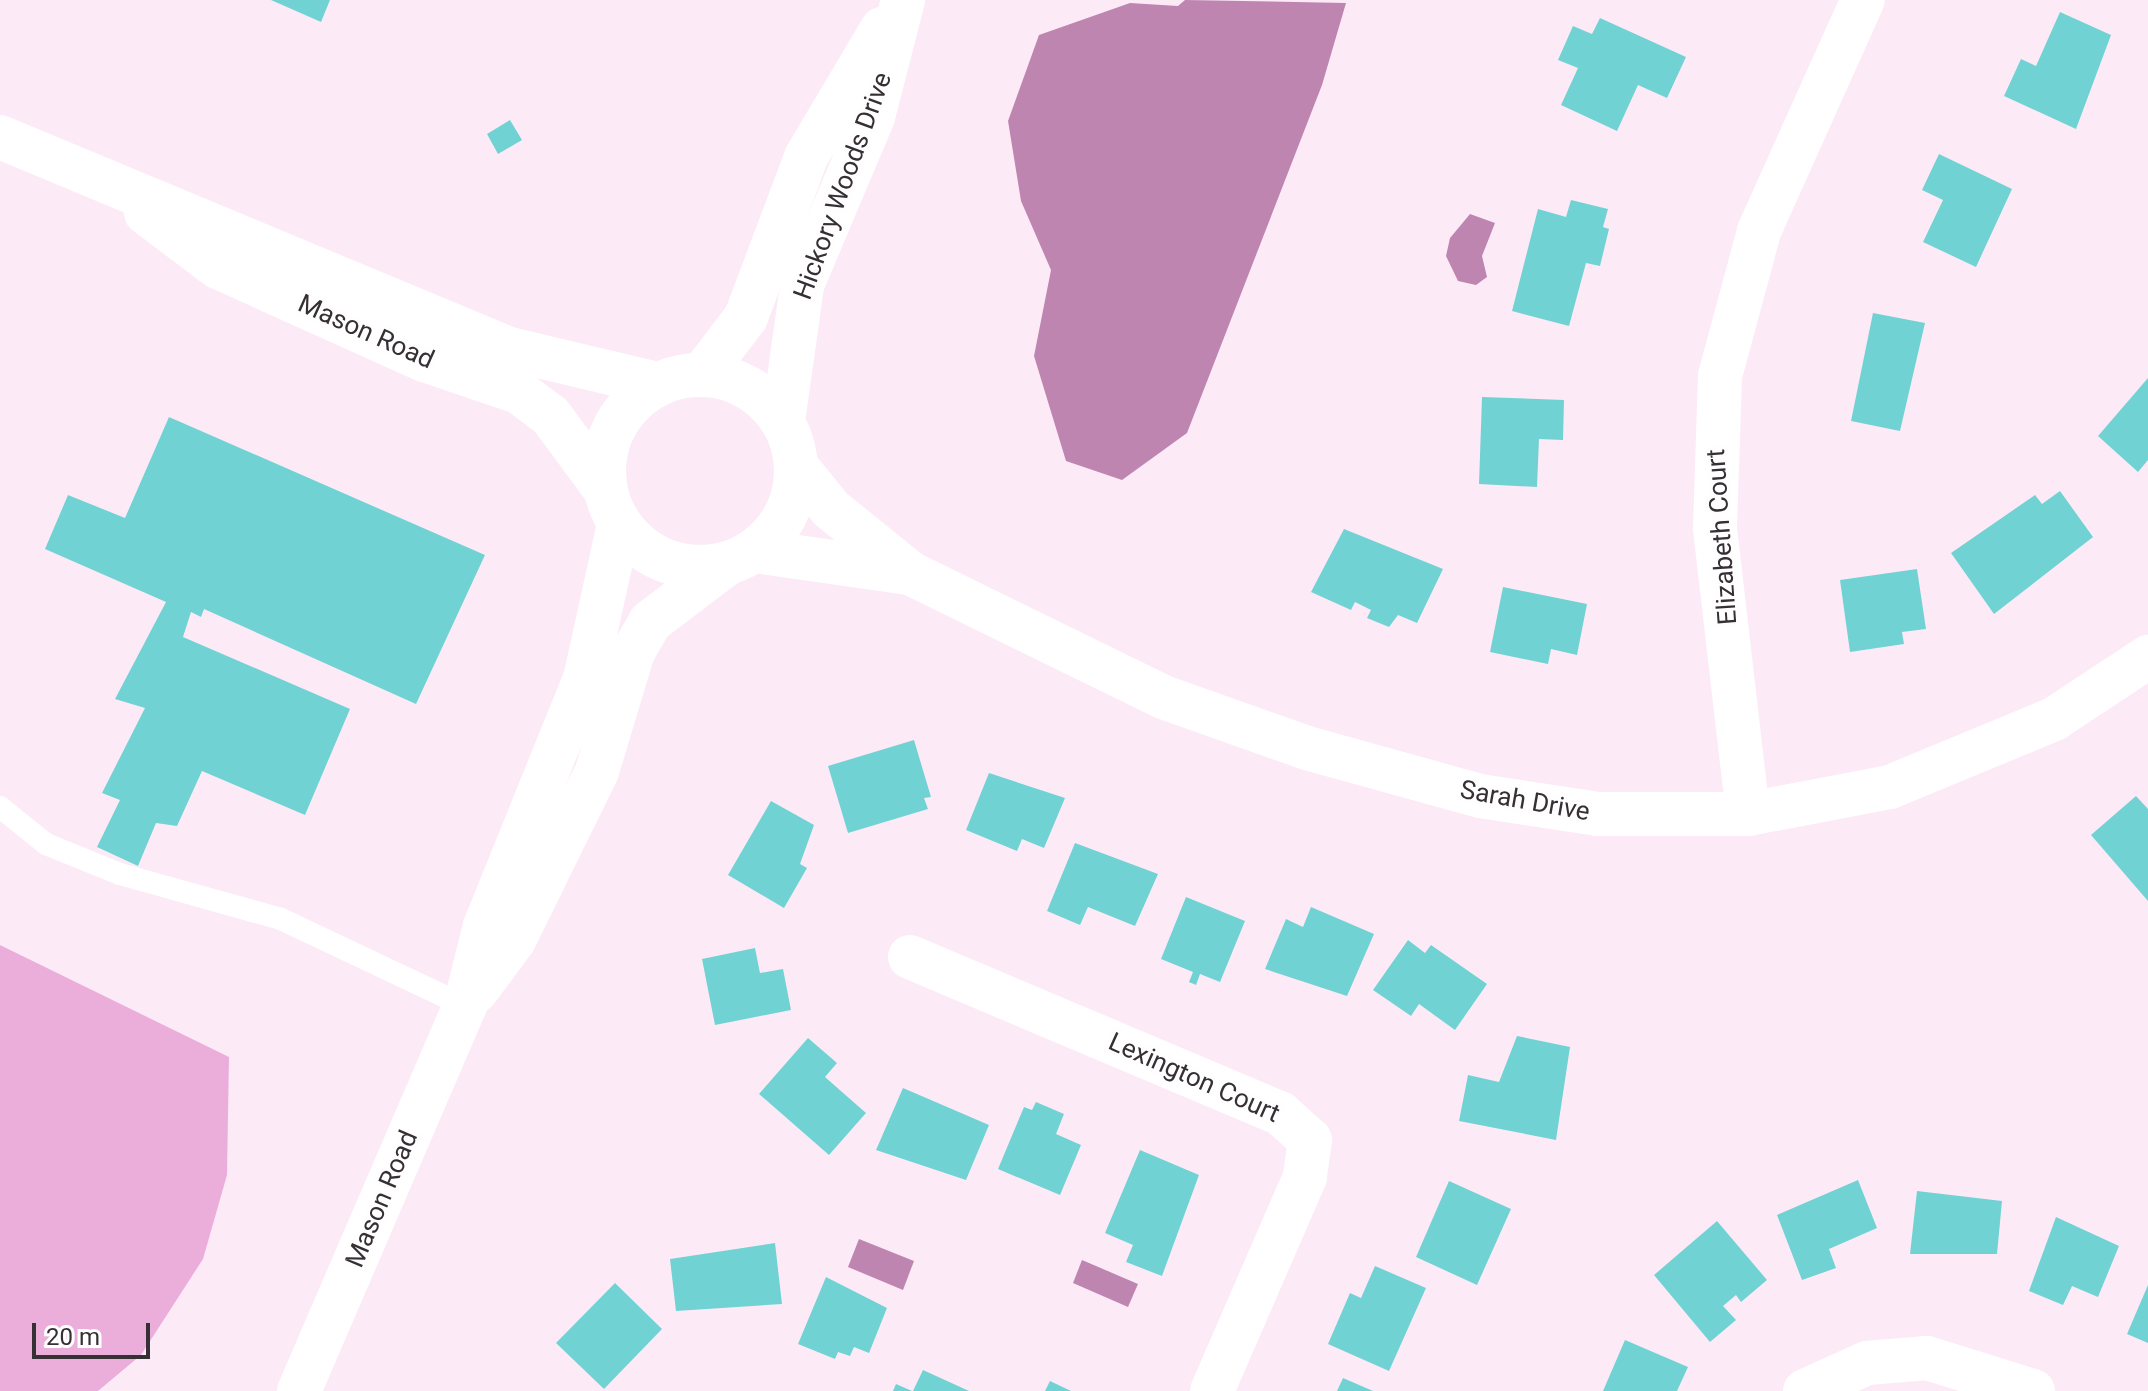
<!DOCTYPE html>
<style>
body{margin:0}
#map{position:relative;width:2148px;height:1391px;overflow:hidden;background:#fcebf7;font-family:Roboto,sans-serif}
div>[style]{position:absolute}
.green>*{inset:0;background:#ebaedb}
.water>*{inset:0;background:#bf85b1}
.building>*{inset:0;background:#71d2d3}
.service>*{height:22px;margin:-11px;padding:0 11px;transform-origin:11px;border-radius:11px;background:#fff}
.minor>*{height:44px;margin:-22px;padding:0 22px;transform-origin:22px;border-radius:22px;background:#fff}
.tertiary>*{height:44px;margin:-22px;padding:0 22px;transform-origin:22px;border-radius:22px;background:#fff}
.secondary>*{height:44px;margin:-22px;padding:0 22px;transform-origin:22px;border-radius:22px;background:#fff}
.secondary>.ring{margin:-22px;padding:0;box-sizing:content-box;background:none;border:44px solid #fff;border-radius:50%}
span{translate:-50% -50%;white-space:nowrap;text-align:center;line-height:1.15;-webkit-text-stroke:8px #fefefe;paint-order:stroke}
.street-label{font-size:26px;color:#362f34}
.scale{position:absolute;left:32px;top:1323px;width:118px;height:36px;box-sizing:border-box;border:4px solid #362f34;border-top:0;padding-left:10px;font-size:24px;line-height:28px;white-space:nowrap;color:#362f34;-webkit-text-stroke:6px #fefefe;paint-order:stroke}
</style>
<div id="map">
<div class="green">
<i style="clip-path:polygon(0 945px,229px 1057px,227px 1175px,203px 1259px,141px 1355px,98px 1391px,0 1391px)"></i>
</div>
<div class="water">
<i style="clip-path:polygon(1185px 0,1346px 3px,1322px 85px,1187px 433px,1122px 480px,1066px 461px,1034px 356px,1051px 270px,1021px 201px,1008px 121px,1039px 35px,1130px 3px,1178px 6px)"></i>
<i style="clip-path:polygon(1470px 214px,1495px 223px,1482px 256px,1487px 277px,1476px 285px,1458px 281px,1446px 256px,1450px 238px)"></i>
<i style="clip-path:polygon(859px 1239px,914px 1261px,903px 1290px,848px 1267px)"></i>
<i style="clip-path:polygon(1082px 1260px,1138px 1284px,1128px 1307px,1073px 1283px)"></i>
</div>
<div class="building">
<i style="clip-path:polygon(271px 0,330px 0,321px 22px)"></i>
<i style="clip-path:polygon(2060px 12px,2111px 35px,2076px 129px,2004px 96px,2021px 59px,2036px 66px)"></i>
<i style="clip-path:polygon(1600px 18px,1686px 57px,1667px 98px,1638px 85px,1617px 131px,1561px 105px,1578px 68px,1558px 60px,1573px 26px,1592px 34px)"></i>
<i style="clip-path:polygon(510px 120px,522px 140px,498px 154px,487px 134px)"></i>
<i style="clip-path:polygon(1939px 154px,2012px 189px,1976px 267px,1923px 242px,1943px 200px,1922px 190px)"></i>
<i style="clip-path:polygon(1571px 200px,1608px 209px,1603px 227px,1609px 229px,1600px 266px,1586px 263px,1569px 326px,1512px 311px,1538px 209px,1566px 217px)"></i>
<i style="clip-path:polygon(1873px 313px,1925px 323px,1900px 431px,1851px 421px)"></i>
<i style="clip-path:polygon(2148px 378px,2148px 460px,2138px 472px,2098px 436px)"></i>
<i style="clip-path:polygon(1482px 397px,1564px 400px,1563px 440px,1539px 439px,1537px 487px,1479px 484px)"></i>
<i style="clip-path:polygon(169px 417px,485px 555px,416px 704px,204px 609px,201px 617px,191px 612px,183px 637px,350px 709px,305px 815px,202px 771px,177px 826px,156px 823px,138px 866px,97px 847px,120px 800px,102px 793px,145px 708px,115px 699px,166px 602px,45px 549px,68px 495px,125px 518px)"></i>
<i style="clip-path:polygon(2060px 491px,2093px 537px,1994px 614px,1951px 553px,2035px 495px,2042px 504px)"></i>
<i style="clip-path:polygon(1344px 529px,1443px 569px,1417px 623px,1398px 615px,1389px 627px,1367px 618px,1371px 610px,1355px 602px,1351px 610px,1311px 592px)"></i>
<i style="clip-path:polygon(1917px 569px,1926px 629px,1902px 632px,1904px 644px,1850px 652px,1840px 580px)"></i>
<i style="clip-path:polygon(1503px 587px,1587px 604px,1577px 655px,1551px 649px,1548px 664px,1490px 652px)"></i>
<i style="clip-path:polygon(914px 740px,931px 797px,924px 798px,928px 809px,848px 833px,828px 766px)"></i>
<i style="clip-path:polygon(989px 773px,1065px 798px,1044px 848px,1022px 839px,1017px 851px,966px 830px)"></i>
<i style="clip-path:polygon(2136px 796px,2148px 809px,2148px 901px,2091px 835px)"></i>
<i style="clip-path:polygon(771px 801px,814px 825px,800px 864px,807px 868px,784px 908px,728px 875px)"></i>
<i style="clip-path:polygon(1075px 843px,1158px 874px,1135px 926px,1088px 907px,1080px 925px,1047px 911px)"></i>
<i style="clip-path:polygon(1186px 897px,1245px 921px,1220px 982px,1200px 974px,1196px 985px,1189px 982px,1193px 972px,1161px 959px)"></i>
<i style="clip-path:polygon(1311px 907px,1374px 934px,1347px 996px,1265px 969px,1286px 919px,1303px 927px)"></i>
<i style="clip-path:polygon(1408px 940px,1425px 953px,1431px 945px,1487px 984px,1455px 1030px,1419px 1004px,1411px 1016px,1373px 990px)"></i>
<i style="clip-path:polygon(755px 948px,760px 973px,783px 969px,791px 1010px,715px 1025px,702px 959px)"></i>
<i style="clip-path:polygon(1517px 1036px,1570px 1047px,1556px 1140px,1459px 1121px,1468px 1075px,1499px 1082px)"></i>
<i style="clip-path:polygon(808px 1038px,837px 1063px,825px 1077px,866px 1113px,829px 1155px,759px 1094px)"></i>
<i style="clip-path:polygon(903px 1088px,989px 1125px,966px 1180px,876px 1150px)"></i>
<i style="clip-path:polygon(1036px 1102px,1064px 1114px,1056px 1134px,1081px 1145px,1060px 1195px,998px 1169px,1024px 1107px,1032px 1110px)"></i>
<i style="clip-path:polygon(1140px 1150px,1199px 1175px,1162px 1276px,1126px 1262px,1133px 1245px,1105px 1233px)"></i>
<i style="clip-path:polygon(1858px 1180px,1877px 1228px,1829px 1249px,1836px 1268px,1802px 1280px,1777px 1215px)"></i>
<i style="clip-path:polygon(1449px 1181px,1511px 1209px,1477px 1285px,1416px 1257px)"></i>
<i style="clip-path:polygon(1917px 1191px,2002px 1201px,1997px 1254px,1910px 1254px)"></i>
<i style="clip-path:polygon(2056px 1217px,2119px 1246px,2098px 1297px,2072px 1286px,2063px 1305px,2029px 1291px)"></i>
<i style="clip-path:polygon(1717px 1221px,1767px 1280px,1741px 1302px,1736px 1295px,1723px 1306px,1736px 1320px,1710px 1342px,1654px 1275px)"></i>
<i style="clip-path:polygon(775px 1243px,782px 1304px,676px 1311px,670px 1259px)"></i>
<i style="clip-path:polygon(1375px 1266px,1426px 1288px,1389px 1371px,1328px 1344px,1350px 1293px,1361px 1298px)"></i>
<i style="clip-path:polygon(826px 1277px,887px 1308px,869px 1353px,854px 1347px,850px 1356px,838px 1352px,835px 1359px,798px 1344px)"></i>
<i style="clip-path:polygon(615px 1283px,662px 1329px,604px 1389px,556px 1343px)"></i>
<i style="clip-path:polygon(2148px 1285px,2148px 1343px,2127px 1334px)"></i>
<i style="clip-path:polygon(1625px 1340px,1688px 1367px,1677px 1391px,1603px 1391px)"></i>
<i style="clip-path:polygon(923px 1370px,969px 1391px,913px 1391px)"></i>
<i style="clip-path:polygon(1343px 1378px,1373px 1391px,1337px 1391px)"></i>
<i style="clip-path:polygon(1050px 1381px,1071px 1391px,1045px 1391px)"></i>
<i style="clip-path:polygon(896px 1384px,912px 1391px,893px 1391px)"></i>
</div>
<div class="service">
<i style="left:0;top:807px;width:59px;rotate:38.8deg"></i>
<i style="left:46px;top:844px;width:80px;rotate:22.1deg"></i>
<i style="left:120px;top:874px;width:167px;rotate:15.6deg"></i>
<i style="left:281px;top:919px;width:204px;rotate:25.3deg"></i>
</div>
<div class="minor">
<i style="left:797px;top:467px;width:54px;rotate:51deg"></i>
<i style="left:831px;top:509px;width:102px;rotate:39deg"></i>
<i style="left:910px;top:573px;width:282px;rotate:26.1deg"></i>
<i style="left:1163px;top:697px;width:153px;rotate:19.5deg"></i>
<i style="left:1307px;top:748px;width:180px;rotate:15.5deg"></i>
<i style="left:1480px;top:796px;width:118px;rotate:8.7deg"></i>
<i style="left:1597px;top:814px;width:151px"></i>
<i style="left:1748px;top:814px;width:145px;rotate:-10.8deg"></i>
<i style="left:1890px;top:787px;width:178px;rotate:-22.5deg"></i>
<i style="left:2054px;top:719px;width:113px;rotate:-33.4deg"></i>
<i style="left:755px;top:551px;width:157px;rotate:8.1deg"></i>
<i style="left:1748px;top:814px;width:289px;rotate:-96.6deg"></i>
<i style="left:1715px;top:527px;width:151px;rotate:-88.1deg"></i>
<i style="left:1720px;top:376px;width:150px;rotate:-74.9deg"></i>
<i style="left:1759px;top:231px;width:253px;rotate:-65.8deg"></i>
<i style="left:910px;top:957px;width:402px;rotate:22.9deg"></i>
<i style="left:1280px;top:1113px;width:40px;rotate:42deg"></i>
<i style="left:1310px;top:1140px;width:37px;rotate:98deg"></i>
<i style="left:1305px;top:1177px;width:233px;rotate:113.5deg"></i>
<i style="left:1805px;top:1391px;width:68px;rotate:-24.3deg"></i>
<i style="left:1867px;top:1363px;width:60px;rotate:-4.8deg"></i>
<i style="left:1927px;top:1358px;width:111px;rotate:17.3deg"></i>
</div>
<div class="tertiary">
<i style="left:702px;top:375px;width:73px;rotate:-52.8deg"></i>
<i style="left:746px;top:317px;width:171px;rotate:-69.4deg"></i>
<i style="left:806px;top:157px;width:149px;rotate:-59.3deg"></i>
<i style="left:783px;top:421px;width:137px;rotate:-82deg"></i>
<i style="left:802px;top:285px;width:182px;rotate:-67.1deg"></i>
<i style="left:873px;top:117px;width:121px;rotate:-75.6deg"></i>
</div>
<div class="secondary">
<i style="left:0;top:137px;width:551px;rotate:22.61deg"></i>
<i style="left:509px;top:349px;width:152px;rotate:13.3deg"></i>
<i style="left:146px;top:213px;width:90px;rotate:36.9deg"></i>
<i style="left:218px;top:267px;width:226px;rotate:24.3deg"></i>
<i style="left:424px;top:360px;width:100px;rotate:18.6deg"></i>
<i style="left:519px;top:392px;width:39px;rotate:37deg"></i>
<i style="left:550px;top:415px;width:91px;rotate:53.5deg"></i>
<i class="ring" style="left:604px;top:375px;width:148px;height:148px"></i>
<i style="left:476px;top:991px;width:64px;rotate:-53.3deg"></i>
<i style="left:514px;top:940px;width:188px;rotate:-63.8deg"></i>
<i style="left:597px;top:771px;width:124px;rotate:-73.2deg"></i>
<i style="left:633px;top:652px;width:34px;rotate:-60deg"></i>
<i style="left:650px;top:622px;width:94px;rotate:-37.2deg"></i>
<i style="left:299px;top:1391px;width:419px;rotate:-66.7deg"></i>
<i style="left:465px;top:1006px;width:82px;rotate:-76deg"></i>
<i style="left:485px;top:926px;width:266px;rotate:-68deg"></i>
<i style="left:585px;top:679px;width:159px;rotate:-77.6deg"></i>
</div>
<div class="street-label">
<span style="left:843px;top:186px;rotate:-70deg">Hickory Woods Drive</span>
<span style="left:366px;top:332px;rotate:24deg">Mason Road</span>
<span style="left:1722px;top:537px;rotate:-94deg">Elizabeth Court</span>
<span style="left:1525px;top:801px;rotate:10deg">Sarah Drive</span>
<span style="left:1194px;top:1078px;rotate:24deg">Lexington Court</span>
<span style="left:382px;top:1199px;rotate:-67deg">Mason Road</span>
</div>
<div class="scale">20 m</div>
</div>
